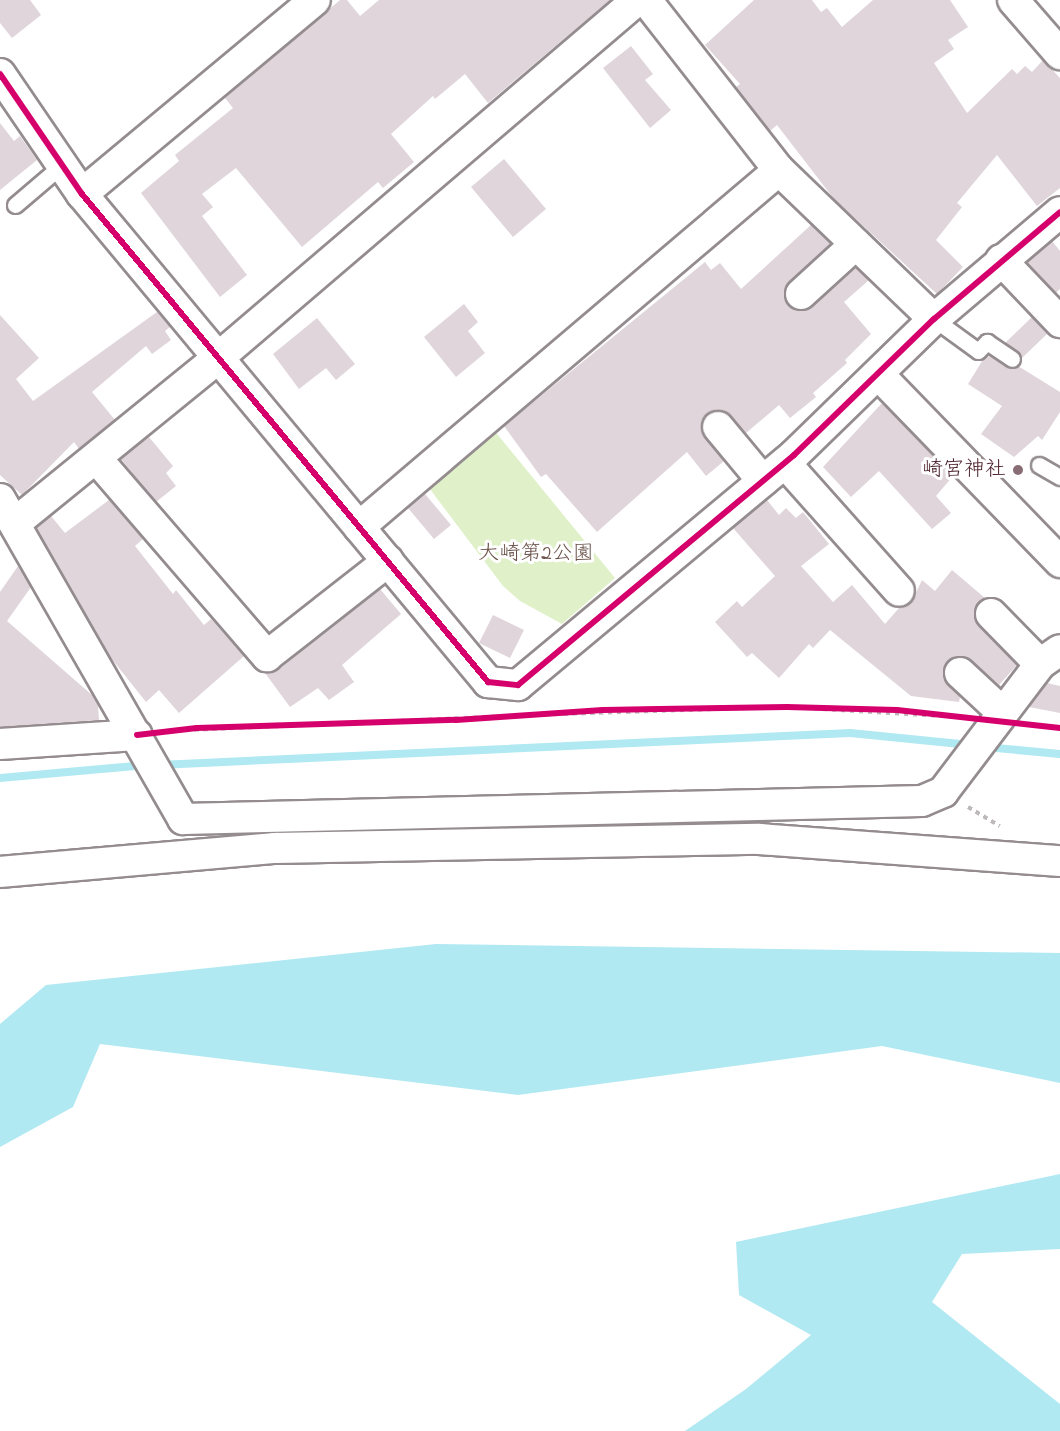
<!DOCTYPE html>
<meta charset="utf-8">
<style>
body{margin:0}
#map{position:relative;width:1060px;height:1431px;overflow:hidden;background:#fff;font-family:"Indie Flower","Klee One",sans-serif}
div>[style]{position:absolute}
.green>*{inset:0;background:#e0f1ca}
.water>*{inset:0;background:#b1e9f2}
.stream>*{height:8px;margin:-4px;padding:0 4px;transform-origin:4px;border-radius:4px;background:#b1e9f2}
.building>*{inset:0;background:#dfd5da}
.path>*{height:4px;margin-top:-2px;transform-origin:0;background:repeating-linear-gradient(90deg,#bdb8b9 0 4.5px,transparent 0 9px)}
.roads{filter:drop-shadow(2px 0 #948c8e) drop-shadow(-2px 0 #948c8e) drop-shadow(0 2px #948c8e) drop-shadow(0 -2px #948c8e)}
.lane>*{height:15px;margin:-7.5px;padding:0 7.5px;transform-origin:7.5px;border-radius:7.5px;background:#fff}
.street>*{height:30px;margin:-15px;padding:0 15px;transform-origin:15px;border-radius:15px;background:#fff}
.cycleway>*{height:6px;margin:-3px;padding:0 3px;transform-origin:3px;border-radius:3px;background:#d6006c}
.dots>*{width:16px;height:16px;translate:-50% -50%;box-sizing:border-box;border:3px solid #fff;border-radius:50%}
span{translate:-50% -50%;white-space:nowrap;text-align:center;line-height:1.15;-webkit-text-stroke:6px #fff;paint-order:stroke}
.poi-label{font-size:21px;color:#4a1f2b}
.right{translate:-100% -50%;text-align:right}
.park-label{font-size:21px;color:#695148}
</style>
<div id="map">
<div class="green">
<i style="clip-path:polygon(489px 424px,615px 578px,562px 624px,520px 601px,503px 586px,423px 480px)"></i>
</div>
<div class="water">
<i style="clip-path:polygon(436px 944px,1060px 953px,1060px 1083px,882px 1046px,518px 1095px,100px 1044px,73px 1107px,0 1147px,0 1024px,46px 985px)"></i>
<i style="clip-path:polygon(1060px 1174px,1060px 1249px,962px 1254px,932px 1302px,1060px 1404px,1060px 1431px,685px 1431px,746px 1389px,811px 1335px,739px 1295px,736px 1242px)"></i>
</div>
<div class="stream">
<i style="left:985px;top:747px;width:75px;rotate:5.3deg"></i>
<i style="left:159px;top:765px;width:692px;rotate:-2.65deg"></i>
<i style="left:850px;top:733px;width:121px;rotate:5.7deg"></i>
<i style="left:0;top:778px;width:147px;rotate:-5.1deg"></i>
</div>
<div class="building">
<i style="clip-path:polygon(0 0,30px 0,41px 15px,12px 38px,0 23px)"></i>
<i style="clip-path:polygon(340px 0,347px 0,360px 16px,379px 0,610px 0,488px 103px,465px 74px,435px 99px,433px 96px,391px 134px,414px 162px,383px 188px,378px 182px,302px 247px,236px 168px,202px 194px,213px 207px,202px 216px,247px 275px,220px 297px,141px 193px,179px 161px,175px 155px,233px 108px,225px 98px)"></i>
<i style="clip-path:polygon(754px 0,812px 0,821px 12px,827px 8px,842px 27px,873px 0,950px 0,968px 27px,948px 40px,954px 49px,934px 63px,967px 113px,1012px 69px,1017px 74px,1025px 66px,1032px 72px,1043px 60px,1060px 78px,1060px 188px,1037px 206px,997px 155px,957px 203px,962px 207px,936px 240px,963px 267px,937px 294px,834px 199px,777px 125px,770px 131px,736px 87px,740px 84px,705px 45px)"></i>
<i style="clip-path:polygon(631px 46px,653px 74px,645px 80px,671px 110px,650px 128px,603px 68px)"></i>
<i style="clip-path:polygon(0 123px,14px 141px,20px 136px,37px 160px,0 190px)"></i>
<i style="clip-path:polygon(504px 159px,546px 209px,513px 237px,471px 187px)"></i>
<i style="clip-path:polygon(811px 225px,831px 244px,789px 282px,784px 297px,788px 305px,796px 311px,812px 307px,856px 268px,869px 280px,844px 302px,871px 334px,845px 360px,847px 363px,813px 393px,816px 397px,790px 418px,779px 405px,746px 433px,724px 411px,707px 413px,701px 430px,724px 461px,706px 476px,687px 452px,597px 532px,546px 474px,541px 477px,504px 426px,705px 262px,711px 270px,720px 263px,741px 289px)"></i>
<i style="clip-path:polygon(1052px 241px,1060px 251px,1060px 289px,1056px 293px,1027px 262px)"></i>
<i style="clip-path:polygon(464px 304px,478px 322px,468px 331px,485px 353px,456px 377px,424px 337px)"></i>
<i style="clip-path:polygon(157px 312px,170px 327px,165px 331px,171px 340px,152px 354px,146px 346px,92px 392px,115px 420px,79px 449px,74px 442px,22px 495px,0 475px,0 315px,39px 358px,16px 379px,33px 401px)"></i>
<i style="clip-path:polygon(1032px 317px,1047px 334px,1022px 358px,1005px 343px)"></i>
<i style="clip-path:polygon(317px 318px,355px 364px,336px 380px,326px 368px,299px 389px,273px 354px)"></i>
<i style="clip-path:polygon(991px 356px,1007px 367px,1018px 366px,1060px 392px,1060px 412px,1042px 440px,1038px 436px,1014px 457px,981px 434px,1002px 406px,968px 384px,984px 358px)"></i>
<i style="clip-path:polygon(882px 403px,953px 476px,936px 496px,951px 513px,932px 529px,879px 471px,851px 497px,823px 467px)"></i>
<i style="clip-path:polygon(149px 437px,173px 466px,166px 473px,176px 486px,156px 502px,121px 459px)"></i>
<i style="clip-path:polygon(425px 494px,451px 525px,434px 539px,408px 508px)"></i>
<i style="clip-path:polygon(109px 500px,143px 539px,135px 546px,173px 594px,176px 590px,204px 625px,211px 619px,244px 656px,179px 713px,159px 690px,146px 702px,111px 658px,36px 528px,51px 516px,65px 533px)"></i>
<i style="clip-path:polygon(767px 500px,779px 515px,786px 508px,796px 518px,803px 512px,829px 544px,801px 566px,833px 602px,852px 585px,885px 624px,899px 608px,911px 603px,922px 580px,935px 591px,952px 570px,985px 598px,975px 609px,975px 619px,1017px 665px,999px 685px,971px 660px,956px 656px,947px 662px,943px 678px,960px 697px,959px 702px,911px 696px,830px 630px,813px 648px,809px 644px,779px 678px,752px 653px,747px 657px,715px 622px,737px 601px,742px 607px,775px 576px,733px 528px)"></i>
<i style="clip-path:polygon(18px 566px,31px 587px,7px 621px,92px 695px,98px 706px,99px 720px,0 727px,0 592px)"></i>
<i style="clip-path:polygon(380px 589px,401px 614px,342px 665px,354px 682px,329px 700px,318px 688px,290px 707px,265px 673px,278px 670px)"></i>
<i style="clip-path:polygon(493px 615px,524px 630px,510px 658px,479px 643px)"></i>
<i style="clip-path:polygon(1047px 683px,1060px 686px,1060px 713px,1029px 707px)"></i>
</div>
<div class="path">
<i style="left:527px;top:715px;width:260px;rotate:-1.8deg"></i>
<i style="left:787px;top:707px;width:176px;rotate:3.3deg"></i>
<i style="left:1030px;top:724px;width:30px;rotate:8deg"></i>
<i style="left:167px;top:731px;width:343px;rotate:-2.5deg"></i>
<i style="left:968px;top:807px;width:37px;rotate:31deg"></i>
</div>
<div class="roads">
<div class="lane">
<i style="left:15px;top:205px;width:62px;rotate:-40.4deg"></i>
<i style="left:934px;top:319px;width:54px;rotate:36deg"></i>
<i style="left:978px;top:351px;width:13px;rotate:-45deg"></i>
<i style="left:987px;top:342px;width:30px;rotate:34deg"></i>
<i style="left:1039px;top:465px;width:24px;rotate:30deg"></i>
</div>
<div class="street">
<i style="left:646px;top:0;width:216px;rotate:52deg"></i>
<i style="left:779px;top:170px;width:215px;rotate:43.9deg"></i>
<i style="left:1013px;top:0;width:72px;rotate:49deg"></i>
<i style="left:0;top:74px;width:145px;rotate:55.7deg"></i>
<i style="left:82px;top:194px;width:635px;rotate:50.24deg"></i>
<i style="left:488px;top:682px;width:30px;rotate:6deg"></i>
<i style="left:518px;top:685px;width:359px;rotate:-39.8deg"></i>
<i style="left:794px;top:455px;width:195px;rotate:-44.2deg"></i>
<i style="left:934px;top:319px;width:165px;rotate:-40.3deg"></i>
<i style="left:82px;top:194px;width:303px;rotate:-39.8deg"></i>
<i style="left:1001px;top:260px;width:86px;rotate:46.4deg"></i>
<i style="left:801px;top:294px;width:74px;rotate:-42.3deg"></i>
<i style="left:878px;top:374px;width:262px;rotate:45.9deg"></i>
<i style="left:718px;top:427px;width:70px;rotate:50.2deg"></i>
<i style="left:96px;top:458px;width:262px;rotate:49.2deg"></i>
<i style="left:267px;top:656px;width:154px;rotate:-38.1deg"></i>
<i style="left:785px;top:463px;width:171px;rotate:48.3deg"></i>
<i style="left:0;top:499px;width:369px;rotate:60.2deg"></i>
<i style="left:183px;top:819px;width:739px;rotate:-1.4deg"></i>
<i style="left:922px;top:801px;width:23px;rotate:-23deg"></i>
<i style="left:943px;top:792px;width:161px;rotate:-52.8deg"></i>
<i style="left:1040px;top:664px;width:24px;rotate:-35deg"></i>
<i style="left:15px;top:523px;width:262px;rotate:-39.1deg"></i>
<i style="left:218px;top:358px;width:551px;rotate:-40.51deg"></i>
<i style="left:359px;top:527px;width:551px;rotate:-40.36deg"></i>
<i style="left:991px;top:614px;width:70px;rotate:45.6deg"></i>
<i style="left:960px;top:673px;width:57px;rotate:42.9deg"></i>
<i style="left:0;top:744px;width:137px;rotate:-3.8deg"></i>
<i style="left:0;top:872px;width:276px;rotate:-5deg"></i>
<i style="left:275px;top:848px;width:484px;rotate:-1.1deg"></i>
<i style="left:759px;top:839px;width:302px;rotate:4.2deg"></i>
</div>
</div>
<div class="cycleway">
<i style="left:0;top:74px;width:145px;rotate:55.7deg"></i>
<i style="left:82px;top:194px;width:635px;rotate:50.24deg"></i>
<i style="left:488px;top:682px;width:30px;rotate:6deg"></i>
<i style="left:518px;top:685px;width:359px;rotate:-39.8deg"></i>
<i style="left:794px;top:455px;width:195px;rotate:-44.2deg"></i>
<i style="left:934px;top:319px;width:165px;rotate:-40.3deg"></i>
<i style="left:137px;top:735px;width:60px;rotate:-6.7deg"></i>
<i style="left:197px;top:728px;width:259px;rotate:-1.8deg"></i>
<i style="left:456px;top:720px;width:147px;rotate:-3.9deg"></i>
<i style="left:603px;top:710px;width:184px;rotate:-0.9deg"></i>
<i style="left:787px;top:707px;width:110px;rotate:1.6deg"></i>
<i style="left:897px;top:710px;width:164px;rotate:6.3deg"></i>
</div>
<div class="dots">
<i style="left:1018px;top:470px;background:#896d75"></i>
</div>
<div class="poi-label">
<span class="right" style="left:1006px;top:470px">崎宮神社</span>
</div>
<div class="park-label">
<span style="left:536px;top:554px">大崎第2公園</span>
</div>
</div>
